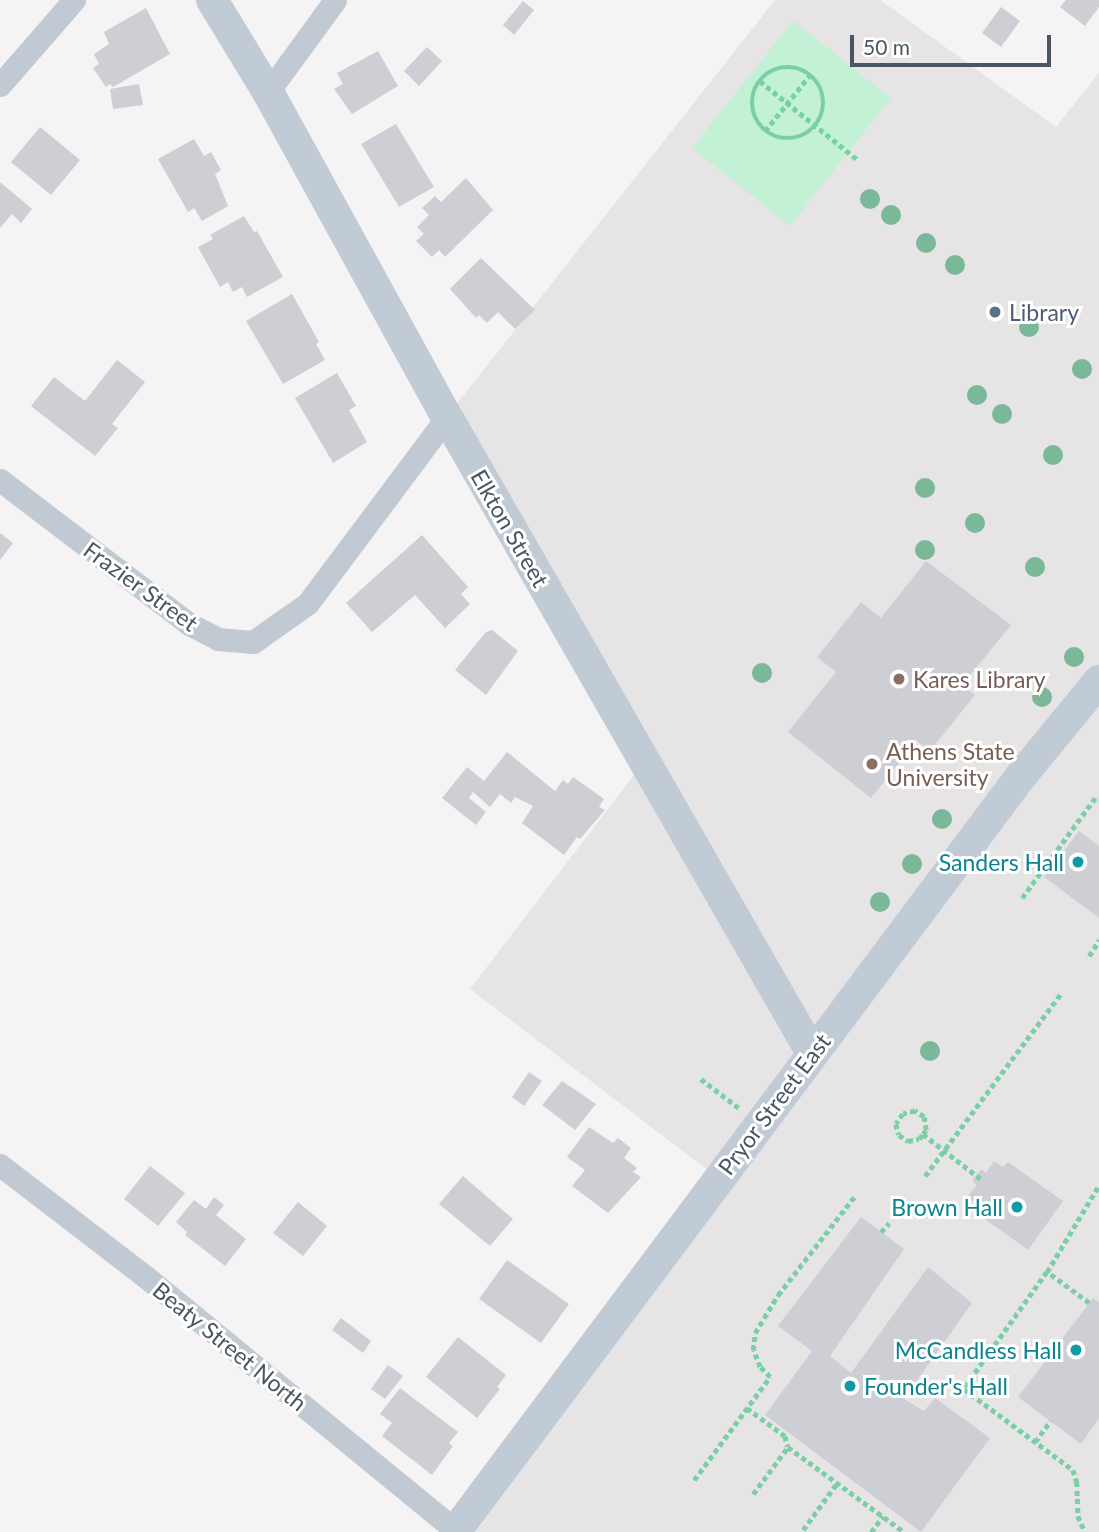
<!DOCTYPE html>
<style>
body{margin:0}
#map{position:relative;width:1099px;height:1532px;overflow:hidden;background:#f5f3f3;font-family:Lato,sans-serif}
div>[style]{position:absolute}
.education>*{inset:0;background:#e6e4e5}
.green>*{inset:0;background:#c3f1d5}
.building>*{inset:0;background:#cdcfd5}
.path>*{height:4.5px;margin-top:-2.25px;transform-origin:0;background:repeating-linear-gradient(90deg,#7ad0a6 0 5px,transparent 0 8.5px)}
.path>.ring{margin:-2.25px;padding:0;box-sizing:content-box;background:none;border:4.5px solid #7ad0a6;border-radius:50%}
.street>*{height:23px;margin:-11.5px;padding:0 11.5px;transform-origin:11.5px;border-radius:11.5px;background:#c1cad2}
.secondary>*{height:32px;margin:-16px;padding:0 16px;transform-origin:16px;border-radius:16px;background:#c1cbd6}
.trees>*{width:20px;height:20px;margin:-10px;border-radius:50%;background:#7bb799}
.dots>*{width:19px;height:19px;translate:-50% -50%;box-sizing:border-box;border:4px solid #fff;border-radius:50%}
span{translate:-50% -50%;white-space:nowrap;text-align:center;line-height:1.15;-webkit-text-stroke:6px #fff;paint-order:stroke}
.service-label{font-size:23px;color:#4e5e75}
.left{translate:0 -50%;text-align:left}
.street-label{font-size:23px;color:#4a5661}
.education-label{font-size:23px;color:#785e54}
.culture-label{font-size:23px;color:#0d838f}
.right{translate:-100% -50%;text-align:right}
.scale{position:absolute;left:850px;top:35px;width:201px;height:32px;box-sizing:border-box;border:4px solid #4a5661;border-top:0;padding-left:9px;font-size:21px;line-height:24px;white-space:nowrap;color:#4a5661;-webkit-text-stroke:5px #fff;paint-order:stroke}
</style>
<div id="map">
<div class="education">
<i style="clip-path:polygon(775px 0,880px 0,1056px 127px,1099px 73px,1099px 1532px,476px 1532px,730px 1187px,470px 989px,634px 775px,656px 753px,456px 405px)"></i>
</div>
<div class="green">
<i style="clip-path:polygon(793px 21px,891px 98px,790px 226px,692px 148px)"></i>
</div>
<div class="building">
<i style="clip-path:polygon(1066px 0,1099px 0,1099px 7px,1085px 26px,1060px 7px)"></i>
<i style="clip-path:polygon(523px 1px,534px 10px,514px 35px,503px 25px)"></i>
<i style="clip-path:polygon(1001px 7px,1020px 21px,1001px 47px,982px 33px)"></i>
<i style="clip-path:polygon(146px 8px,170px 54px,113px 87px,110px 84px,106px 87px,93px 68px,99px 64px,94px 54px,109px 44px,104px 32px)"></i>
<i style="clip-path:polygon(427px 47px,442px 61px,419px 86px,404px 71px)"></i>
<i style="clip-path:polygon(378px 51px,398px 86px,352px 114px,334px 89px,343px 84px,337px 73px)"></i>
<i style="clip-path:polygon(139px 84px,143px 105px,113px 109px,110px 89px)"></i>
<i style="clip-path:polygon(396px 124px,434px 187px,399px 207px,361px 144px)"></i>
<i style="clip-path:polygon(40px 127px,80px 160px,51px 195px,11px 162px)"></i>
<i style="clip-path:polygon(194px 139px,204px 156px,211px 152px,221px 170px,215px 174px,228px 206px,202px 221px,194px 208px,188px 212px,158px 159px)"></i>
<i style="clip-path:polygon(466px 178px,493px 210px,445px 257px,439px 250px,432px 257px,416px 241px,424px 234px,417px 227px,429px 215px,422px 208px,435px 196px,441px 202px)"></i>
<i style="clip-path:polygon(0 182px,32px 209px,21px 223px,12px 214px,0 228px)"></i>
<i style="clip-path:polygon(244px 216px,254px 232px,257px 231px,283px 277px,247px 297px,242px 287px,233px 292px,228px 282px,220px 287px,198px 247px,213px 239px,210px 235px)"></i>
<i style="clip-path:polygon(481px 258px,535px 310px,515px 329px,498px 312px,487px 323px,479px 315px,476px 318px,450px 289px)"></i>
<i style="clip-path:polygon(292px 294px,319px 342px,316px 344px,325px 360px,283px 384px,246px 321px)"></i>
<i style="clip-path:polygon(117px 360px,145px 382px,112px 424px,118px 428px,95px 456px,31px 406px,54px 377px,85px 401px)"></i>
<i style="clip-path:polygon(337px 373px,356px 406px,349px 410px,367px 442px,333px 463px,295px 398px)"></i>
<i style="clip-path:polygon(0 533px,13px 543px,0 560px)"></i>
<i style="clip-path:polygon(422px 535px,468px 587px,461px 594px,470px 604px,445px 628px,415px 595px,372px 632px,346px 603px)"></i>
<i style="clip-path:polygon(926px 561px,1011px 625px,962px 685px,975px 695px,930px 751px,917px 741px,871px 798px,788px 732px,836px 672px,817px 657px,861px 602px,881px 618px)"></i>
<i style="clip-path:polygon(492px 630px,518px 651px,486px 695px,455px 670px,486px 632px)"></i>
<i style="clip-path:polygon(507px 752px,555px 791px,563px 780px,568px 784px,573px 777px,604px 799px,599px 807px,605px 810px,580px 839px,577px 837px,564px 855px,522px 823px,533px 806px,515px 797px,511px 803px,500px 794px,490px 807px,473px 792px,469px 798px,486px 812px,476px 825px,442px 798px,467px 767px,484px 781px)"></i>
<i style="clip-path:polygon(1079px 831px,1099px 846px,1099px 918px,1044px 877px)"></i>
<i style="clip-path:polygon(529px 1072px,542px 1081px,524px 1106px,512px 1097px)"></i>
<i style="clip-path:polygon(562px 1081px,596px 1104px,575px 1130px,542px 1105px)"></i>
<i style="clip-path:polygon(589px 1127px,613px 1143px,618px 1138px,631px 1148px,624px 1158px,637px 1168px,633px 1172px,641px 1177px,608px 1213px,572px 1186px,585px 1170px,567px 1157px)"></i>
<i style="clip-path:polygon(994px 1161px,1003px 1167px,1008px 1162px,1063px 1201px,1028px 1250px,972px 1210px,977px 1204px,967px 1197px,977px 1185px,972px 1181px,981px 1169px,986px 1173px)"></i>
<i style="clip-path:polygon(150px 1166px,185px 1193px,158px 1226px,124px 1199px)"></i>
<i style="clip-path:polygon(463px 1176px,513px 1219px,490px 1246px,439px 1204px)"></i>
<i style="clip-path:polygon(214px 1197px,224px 1205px,216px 1215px,246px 1239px,225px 1266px,185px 1235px,187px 1232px,176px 1222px,194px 1200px,206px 1209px)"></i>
<i style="clip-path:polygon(298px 1202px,327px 1226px,303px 1256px,273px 1233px)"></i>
<i style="clip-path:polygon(861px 1217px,904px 1249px,830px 1356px,851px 1373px,928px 1267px,972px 1303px,904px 1399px,924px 1411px,935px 1398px,990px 1438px,921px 1532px,765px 1415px,812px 1351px,778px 1326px)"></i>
<i style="clip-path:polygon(507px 1260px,569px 1304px,541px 1343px,479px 1299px)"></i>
<i style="clip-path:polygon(1093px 1298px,1099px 1302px,1099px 1418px,1081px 1444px,1018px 1397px)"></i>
<i style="clip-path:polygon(341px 1318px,371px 1341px,363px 1353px,332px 1330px)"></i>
<i style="clip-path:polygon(458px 1337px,506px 1375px,497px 1387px,500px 1389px,477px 1418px,426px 1377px)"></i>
<i style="clip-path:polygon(388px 1365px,403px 1376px,385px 1399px,371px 1389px)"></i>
<i style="clip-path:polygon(400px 1388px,458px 1432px,449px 1443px,453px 1446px,432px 1475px,382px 1436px,392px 1423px,380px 1414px)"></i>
</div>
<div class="path">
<i class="ring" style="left:752px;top:67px;width:67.5px;height:67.5px"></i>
<i style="left:760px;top:81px;width:126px;rotate:38.9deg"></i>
<i style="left:765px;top:131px;width:72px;rotate:-51.2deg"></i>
<i style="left:1022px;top:898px;width:124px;rotate:-53.9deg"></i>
<i style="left:1089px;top:956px;width:19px;rotate:-58deg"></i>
<i style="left:701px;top:1079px;width:48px;rotate:37.3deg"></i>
<i style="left:923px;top:1134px;width:5px;rotate:-53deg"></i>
<i style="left:926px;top:1130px;width:13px;rotate:-99deg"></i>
<i style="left:924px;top:1117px;width:11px;rotate:-146deg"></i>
<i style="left:915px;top:1111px;width:12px;rotate:166deg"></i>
<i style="left:903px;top:1114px;width:12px;rotate:125deg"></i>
<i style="left:896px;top:1124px;width:11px;rotate:75deg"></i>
<i style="left:899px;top:1135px;width:11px;rotate:34deg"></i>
<i style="left:908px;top:1141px;width:11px;rotate:-10deg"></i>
<i style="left:919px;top:1139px;width:6px;rotate:-51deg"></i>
<i style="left:923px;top:1134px;width:73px;rotate:37.8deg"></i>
<i style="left:925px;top:1176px;width:229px;rotate:-53.3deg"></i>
<i style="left:881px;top:1232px;width:12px;rotate:-48deg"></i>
<i style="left:1047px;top:1272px;width:143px;rotate:125.4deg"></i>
<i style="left:964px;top:1389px;width:136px;rotate:36.6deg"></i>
<i style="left:1073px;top:1470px;width:13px;rotate:72deg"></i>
<i style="left:1077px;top:1482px;width:34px;rotate:88deg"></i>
<i style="left:1078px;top:1516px;width:17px;rotate:66deg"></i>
<i style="left:1089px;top:1303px;width:52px;rotate:-143.6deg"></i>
<i style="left:1047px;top:1272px;width:101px;rotate:-59.1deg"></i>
<i style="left:747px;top:1408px;width:47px;rotate:36.4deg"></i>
<i style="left:785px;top:1436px;width:11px;rotate:75deg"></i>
<i style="left:788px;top:1447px;width:144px;rotate:36.2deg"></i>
<i style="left:1035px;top:1442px;width:26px;rotate:-54deg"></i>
<i style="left:694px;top:1480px;width:128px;rotate:-53.6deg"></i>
<i style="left:770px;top:1377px;width:14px;rotate:-135deg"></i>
<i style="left:760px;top:1367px;width:18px;rotate:-112deg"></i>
<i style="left:753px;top:1350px;width:17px;rotate:-83deg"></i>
<i style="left:755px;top:1333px;width:17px;rotate:-59deg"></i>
<i style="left:764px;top:1318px;width:27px;rotate:-59deg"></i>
<i style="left:778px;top:1295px;width:124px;rotate:-52.2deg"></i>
<i style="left:753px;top:1494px;width:59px;rotate:-53.3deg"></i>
<i style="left:803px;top:1530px;width:58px;rotate:-54.1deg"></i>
<i style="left:871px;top:1532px;width:20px;rotate:-53deg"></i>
</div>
<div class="street">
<i style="left:0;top:85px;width:113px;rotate:-49deg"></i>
<i style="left:268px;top:92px;width:114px;rotate:-53.9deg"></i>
<i style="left:0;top:480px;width:238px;rotate:37.3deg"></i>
<i style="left:189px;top:624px;width:33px;rotate:27deg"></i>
<i style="left:218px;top:639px;width:35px;rotate:5deg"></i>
<i style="left:253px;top:642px;width:67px;rotate:-35.3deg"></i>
<i style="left:308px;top:603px;width:232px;rotate:-53.2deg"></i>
<i style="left:0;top:1165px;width:184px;rotate:37.5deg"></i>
<i style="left:146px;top:1277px;width:401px;rotate:39.3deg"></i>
</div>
<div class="secondary">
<i style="left:212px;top:0;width:108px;rotate:58.7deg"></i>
<i style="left:268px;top:92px;width:371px;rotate:61.2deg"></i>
<i style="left:447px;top:417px;width:733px;rotate:60.15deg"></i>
<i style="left:455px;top:1532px;width:944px;rotate:-53.18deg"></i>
<i style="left:1021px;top:776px;width:123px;rotate:-50.6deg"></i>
</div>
<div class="trees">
<i style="left:870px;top:199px"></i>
<i style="left:891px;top:215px"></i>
<i style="left:926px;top:243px"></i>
<i style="left:955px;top:265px"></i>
<i style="left:1029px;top:327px"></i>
<i style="left:1082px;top:369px"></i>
<i style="left:977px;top:395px"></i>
<i style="left:1002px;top:414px"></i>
<i style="left:1053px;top:455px"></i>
<i style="left:925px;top:488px"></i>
<i style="left:975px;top:523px"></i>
<i style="left:925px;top:550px"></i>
<i style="left:1035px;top:567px"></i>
<i style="left:1074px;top:657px"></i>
<i style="left:762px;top:673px"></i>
<i style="left:1042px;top:697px"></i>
<i style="left:942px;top:819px"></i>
<i style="left:912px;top:864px"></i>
<i style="left:880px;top:902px"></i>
<i style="left:930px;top:1051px"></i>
</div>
<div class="dots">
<i style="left:995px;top:312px;background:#5c6f8a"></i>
<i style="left:899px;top:679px;background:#8d6e63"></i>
<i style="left:872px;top:764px;background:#8d6e63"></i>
<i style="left:1078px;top:862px;background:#0f9aa8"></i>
<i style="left:1017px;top:1207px;background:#0f9aa8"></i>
<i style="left:1076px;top:1350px;background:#0f9aa8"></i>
<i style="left:850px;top:1386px;background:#0f9aa8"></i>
</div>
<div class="service-label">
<span class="left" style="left:1009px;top:312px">Library</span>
</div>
<div class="street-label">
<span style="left:510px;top:528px;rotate:60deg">Elkton Street</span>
<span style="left:141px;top:586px;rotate:36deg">Frazier Street</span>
<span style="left:774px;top:1104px;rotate:-53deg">Pryor Street East</span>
<span style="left:230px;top:1346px;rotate:39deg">Beaty Street North</span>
</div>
<div class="education-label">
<span class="left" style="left:913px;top:679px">Kares Library</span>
<span class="left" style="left:886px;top:764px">Athens State<br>University</span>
</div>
<div class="culture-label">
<span class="right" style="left:1064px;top:862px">Sanders Hall</span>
<span class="right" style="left:1003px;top:1207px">Brown Hall</span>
<span class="right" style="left:1062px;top:1350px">McCandless Hall</span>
<span class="left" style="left:864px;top:1386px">Founder's Hall</span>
</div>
<div class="scale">50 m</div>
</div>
